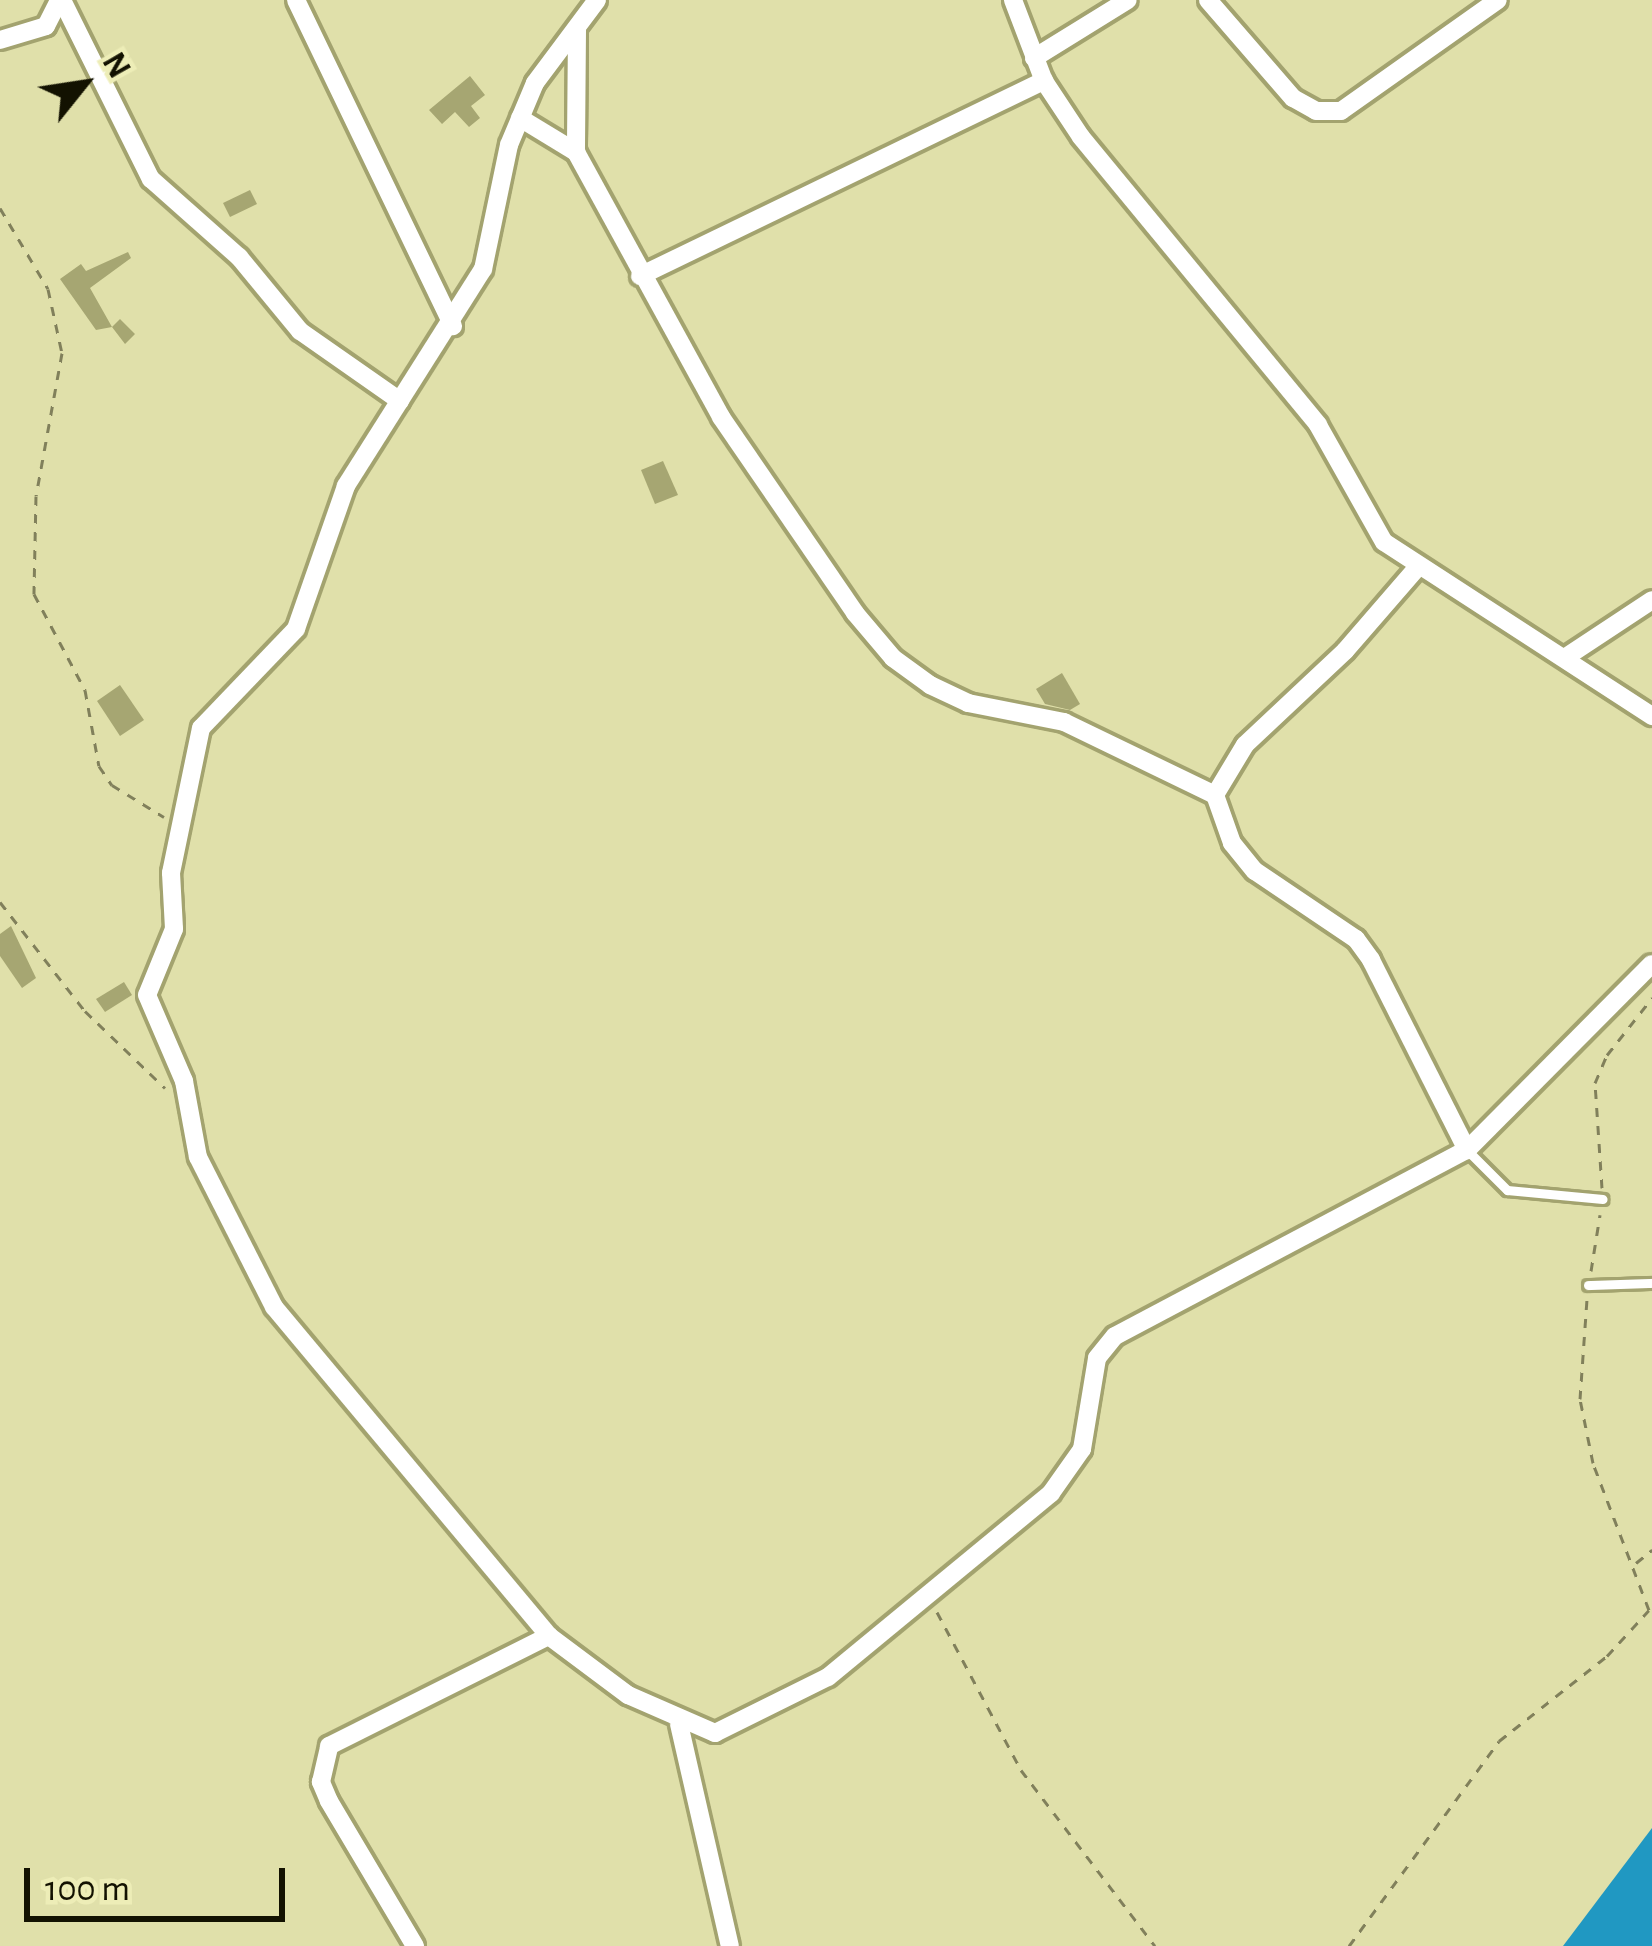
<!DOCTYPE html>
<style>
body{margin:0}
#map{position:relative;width:1652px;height:1946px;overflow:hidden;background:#e0e0aa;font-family:"Alegreya Sans",sans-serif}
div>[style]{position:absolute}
.water>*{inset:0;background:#2098c2}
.building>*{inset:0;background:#a6a672}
.path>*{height:3px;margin-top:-1.5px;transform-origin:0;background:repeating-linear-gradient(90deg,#81805b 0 9px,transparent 0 18px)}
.roads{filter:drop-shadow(3px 0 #a3a36f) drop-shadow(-3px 0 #a3a36f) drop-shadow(0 3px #a3a36f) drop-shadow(0 -3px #a3a36f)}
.service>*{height:9px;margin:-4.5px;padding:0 4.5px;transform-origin:4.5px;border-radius:4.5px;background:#fff}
.minor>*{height:18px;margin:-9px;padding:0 9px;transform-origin:9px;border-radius:9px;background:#fff}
span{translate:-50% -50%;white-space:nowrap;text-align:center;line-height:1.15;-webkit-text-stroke:9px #ededb7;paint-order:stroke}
.north{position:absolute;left:24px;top:24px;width:120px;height:120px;-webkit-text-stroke:9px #ededb7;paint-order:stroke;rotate:60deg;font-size:33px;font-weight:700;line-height:48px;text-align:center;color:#131201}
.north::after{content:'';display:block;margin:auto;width:42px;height:54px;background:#131201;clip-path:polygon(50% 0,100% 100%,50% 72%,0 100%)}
.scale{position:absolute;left:24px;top:1868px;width:261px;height:54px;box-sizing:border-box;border:6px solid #131201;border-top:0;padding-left:15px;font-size:36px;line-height:42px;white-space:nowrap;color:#131201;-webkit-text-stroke:9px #ededb7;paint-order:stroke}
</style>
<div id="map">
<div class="water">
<i style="clip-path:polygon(1652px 1828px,1652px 1946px,1563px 1946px)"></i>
</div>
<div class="building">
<i style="clip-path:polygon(470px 76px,485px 95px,471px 106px,480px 118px,469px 127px,455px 112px,442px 124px,429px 110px)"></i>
<i style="clip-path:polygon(250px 190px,257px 204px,230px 217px,223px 203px)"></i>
<i style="clip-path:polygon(128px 252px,131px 258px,90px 288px,112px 327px,120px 319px,135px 334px,125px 344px,112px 327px,96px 330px,60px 279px,81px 264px,86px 271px)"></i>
<i style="clip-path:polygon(663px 461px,678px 495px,655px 504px,641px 470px)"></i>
<i style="clip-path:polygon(1062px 673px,1080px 704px,1070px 710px,1045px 704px,1036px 689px)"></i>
<i style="clip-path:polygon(120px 685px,144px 720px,120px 736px,97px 701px)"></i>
<i style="clip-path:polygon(11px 926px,36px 978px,22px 988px,0 956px,0 934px)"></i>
<i style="clip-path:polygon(124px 982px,132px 995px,105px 1012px,96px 999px)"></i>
</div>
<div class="path">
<i style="left:0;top:208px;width:94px;rotate:59.3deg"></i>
<i style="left:48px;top:289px;width:66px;rotate:77.7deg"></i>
<i style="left:62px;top:353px;width:145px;rotate:100.3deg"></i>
<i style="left:36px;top:496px;width:98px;rotate:91.2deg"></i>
<i style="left:34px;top:594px;width:109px;rotate:62deg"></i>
<i style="left:85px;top:690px;width:77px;rotate:79.6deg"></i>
<i style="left:99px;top:766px;width:23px;rotate:56deg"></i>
<i style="left:112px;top:785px;width:61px;rotate:31.6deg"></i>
<i style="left:0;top:902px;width:138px;rotate:52.1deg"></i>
<i style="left:85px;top:1011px;width:111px;rotate:43.9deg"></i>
<i style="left:1602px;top:1188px;width:105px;rotate:-93.8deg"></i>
<i style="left:1595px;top:1083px;width:30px;rotate:-67deg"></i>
<i style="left:1607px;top:1055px;width:73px;rotate:-51.7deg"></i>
<i style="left:1591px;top:1271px;width:57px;rotate:-80.9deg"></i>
<i style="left:1636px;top:1563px;width:21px;rotate:-39deg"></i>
<i style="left:937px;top:1612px;width:179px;rotate:62deg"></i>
<i style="left:1021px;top:1770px;width:221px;rotate:52.7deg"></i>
<i style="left:1349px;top:1946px;width:254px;rotate:-53.8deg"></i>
<i style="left:1499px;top:1741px;width:137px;rotate:-38.2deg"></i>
<i style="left:1607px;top:1656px;width:62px;rotate:-47.6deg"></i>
<i style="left:1649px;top:1610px;width:157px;rotate:-110.9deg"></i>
<i style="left:1593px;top:1463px;width:65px;rotate:-101.5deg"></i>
<i style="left:1580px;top:1399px;width:101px;rotate:-86deg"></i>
</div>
<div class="roads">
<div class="service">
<i style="left:1467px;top:1150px;width:57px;rotate:45deg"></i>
<i style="left:1507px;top:1190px;width:96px;rotate:5.4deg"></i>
<i style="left:1588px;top:1285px;width:64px;rotate:-1.8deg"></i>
</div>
<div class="minor">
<i style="left:62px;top:0;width:200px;rotate:63.6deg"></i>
<i style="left:151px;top:179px;width:118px;rotate:41.6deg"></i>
<i style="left:239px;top:257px;width:96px;rotate:50.5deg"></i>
<i style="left:300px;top:331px;width:122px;rotate:35deg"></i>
<i style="left:296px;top:0;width:362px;rotate:64.3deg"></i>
<i style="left:597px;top:0;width:104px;rotate:126.8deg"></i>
<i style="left:535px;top:83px;width:67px;rotate:112.8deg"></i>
<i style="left:509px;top:145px;width:127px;rotate:101.8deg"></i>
<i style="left:483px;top:269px;width:257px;rotate:122.3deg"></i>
<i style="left:346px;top:486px;width:151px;rotate:109.3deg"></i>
<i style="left:296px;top:629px;width:137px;rotate:133.8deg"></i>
<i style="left:201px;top:728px;width:148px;rotate:101.7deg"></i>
<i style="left:171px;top:873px;width:56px;rotate:86.9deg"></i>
<i style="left:174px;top:929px;width:71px;rotate:112.2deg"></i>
<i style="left:147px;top:995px;width:94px;rotate:66.7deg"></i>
<i style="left:184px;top:1081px;width:77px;rotate:79.6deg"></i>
<i style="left:198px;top:1157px;width:168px;rotate:63.1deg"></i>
<i style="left:274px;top:1307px;width:429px;rotate:50.1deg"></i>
<i style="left:549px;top:1636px;width:99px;rotate:36.8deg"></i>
<i style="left:628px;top:1695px;width:95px;rotate:23.6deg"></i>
<i style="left:715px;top:1733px;width:126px;rotate:-26.4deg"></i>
<i style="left:828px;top:1677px;width:289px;rotate:-39.5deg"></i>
<i style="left:1051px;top:1493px;width:54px;rotate:-54.8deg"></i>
<i style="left:1082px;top:1449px;width:92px;rotate:-80.6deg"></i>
<i style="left:1097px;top:1358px;width:28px;rotate:-51deg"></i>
<i style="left:1115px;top:1336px;width:398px;rotate:-27.9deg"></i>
<i style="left:1467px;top:1150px;width:262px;rotate:-45.2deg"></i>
<i style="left:1013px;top:0;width:87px;rotate:69.1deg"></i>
<i style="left:1044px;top:81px;width:67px;rotate:56.5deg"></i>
<i style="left:1081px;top:137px;width:373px;rotate:50.5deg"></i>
<i style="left:1318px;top:425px;width:134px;rotate:60.6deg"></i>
<i style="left:1384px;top:542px;width:320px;rotate:33deg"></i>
<i style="left:1208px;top:0;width:130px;rotate:49.1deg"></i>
<i style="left:1293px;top:98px;width:26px;rotate:29deg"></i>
<i style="left:1316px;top:111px;width:25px"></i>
<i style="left:1341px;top:111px;width:192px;rotate:-35.3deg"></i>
<i style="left:577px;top:30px;width:122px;rotate:90.5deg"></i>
<i style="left:576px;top:152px;width:302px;rotate:61.3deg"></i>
<i style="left:721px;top:417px;width:237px;rotate:55.6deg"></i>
<i style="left:855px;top:613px;width:59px;rotate:49.8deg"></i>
<i style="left:893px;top:658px;width:46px;rotate:36.1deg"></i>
<i style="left:930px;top:685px;width:42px;rotate:25.3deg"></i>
<i style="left:968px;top:703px;width:98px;rotate:11.2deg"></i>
<i style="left:1064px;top:722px;width:168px;rotate:25.8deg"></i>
<i style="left:0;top:40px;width:48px;rotate:-16.9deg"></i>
<i style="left:46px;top:26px;width:29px;rotate:-63deg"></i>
<i style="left:1034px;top:58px;width:110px;rotate:-31.7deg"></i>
<i style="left:520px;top:118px;width:66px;rotate:31.3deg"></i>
<i style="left:640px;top:276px;width:449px;rotate:-25.8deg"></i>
<i style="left:1416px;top:569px;width:108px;rotate:130.9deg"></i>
<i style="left:1345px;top:651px;width:137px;rotate:136.8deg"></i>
<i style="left:1245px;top:745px;width:58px;rotate:121deg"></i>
<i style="left:1215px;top:795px;width:51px;rotate:70.5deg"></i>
<i style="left:1232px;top:843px;width:36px;rotate:51deg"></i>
<i style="left:1255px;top:871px;width:122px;rotate:34deg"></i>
<i style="left:1356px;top:939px;width:26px;rotate:54deg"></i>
<i style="left:1371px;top:960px;width:213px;rotate:63.2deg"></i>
<i style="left:1566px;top:657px;width:103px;rotate:-33.5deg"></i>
<i style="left:679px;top:1724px;width:228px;rotate:77.1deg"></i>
<i style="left:415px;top:1946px;width:169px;rotate:-120.7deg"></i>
<i style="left:329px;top:1801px;width:21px;rotate:-113deg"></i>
<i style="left:321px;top:1782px;width:37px;rotate:-77deg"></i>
<i style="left:329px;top:1746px;width:246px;rotate:-26.6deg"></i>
</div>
</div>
<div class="north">N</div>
<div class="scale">100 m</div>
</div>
